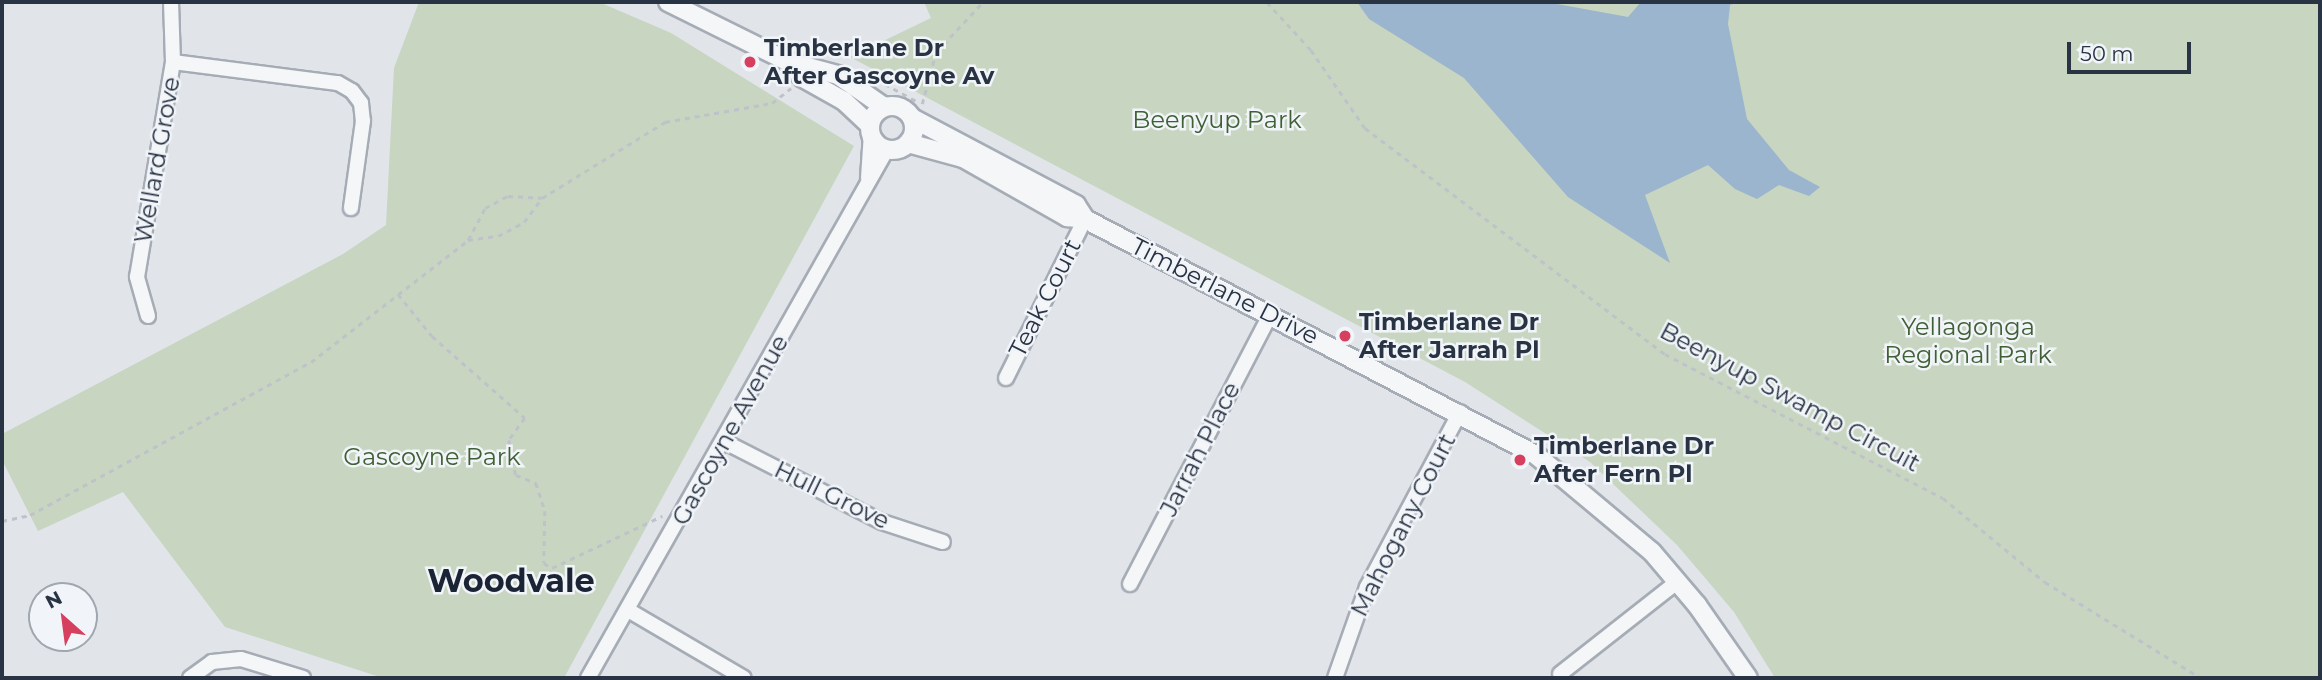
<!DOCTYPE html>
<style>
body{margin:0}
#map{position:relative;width:2322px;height:680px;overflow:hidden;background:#e1e5ea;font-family:Montserrat,sans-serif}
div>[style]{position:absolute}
.green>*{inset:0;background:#c7d5c1}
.water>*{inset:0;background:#9ab5cd}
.path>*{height:2.5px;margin-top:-1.25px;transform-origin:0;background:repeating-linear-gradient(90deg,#bfc3c9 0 5px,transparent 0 10px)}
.roads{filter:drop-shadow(2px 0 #a6acb5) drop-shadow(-2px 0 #a6acb5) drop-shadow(0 2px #a6acb5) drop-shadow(0 -2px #a6acb5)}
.minor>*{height:14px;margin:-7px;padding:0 7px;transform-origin:7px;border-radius:7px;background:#f4f6f8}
.tertiary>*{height:18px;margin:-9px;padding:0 9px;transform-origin:9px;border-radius:9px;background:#f4f6f8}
.tertiary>.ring{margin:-9px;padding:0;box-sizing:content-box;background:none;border:18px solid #f4f6f8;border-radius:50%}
.dots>*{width:19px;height:19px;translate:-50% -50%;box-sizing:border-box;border:4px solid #f1f4f8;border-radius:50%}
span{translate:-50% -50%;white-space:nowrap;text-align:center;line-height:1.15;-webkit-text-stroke:5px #f1f4f8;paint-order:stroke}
.poi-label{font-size:24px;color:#283343;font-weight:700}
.left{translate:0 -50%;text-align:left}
.park-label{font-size:24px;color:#3f6034}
.street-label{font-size:24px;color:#283343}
.district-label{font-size:32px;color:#1a2434;font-weight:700}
.frame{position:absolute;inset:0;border:4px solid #283343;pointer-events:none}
.north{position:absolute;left:28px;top:582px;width:70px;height:70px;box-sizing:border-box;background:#f1f4f8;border:2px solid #a1a7b0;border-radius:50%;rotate:332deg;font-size:19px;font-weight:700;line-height:28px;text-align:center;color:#283343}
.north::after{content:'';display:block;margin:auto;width:24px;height:32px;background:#d73f5e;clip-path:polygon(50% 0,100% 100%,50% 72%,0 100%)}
.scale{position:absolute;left:2067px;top:42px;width:124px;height:32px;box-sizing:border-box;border:4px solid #283343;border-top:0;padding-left:9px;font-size:21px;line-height:24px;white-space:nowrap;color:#283343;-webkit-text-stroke:5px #f1f4f8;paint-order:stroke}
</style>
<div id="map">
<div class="green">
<i style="clip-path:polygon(419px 2px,599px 2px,671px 33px,854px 146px,564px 678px,383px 678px,225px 627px,123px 492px,38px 531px,2px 460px,2px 434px,343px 254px,386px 225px,394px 68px)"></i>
<i style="clip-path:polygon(924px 2px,2320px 2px,2320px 678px,1775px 678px,1734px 612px,1677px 545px,1590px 462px,1465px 382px,850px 57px,931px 18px)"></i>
</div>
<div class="water">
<i style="clip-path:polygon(1357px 2px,1546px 2px,1628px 17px,1641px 2px,1736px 2px,1730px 5px,1728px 24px,1747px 119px,1789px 170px,1820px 187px,1809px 196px,1779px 185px,1757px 199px,1735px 189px,1708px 165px,1645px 195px,1670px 263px,1568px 197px,1464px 78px,1369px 19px)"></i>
</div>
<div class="path">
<i style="left:1267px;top:2px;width:65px;rotate:47.5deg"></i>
<i style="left:1311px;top:50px;width:95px;rotate:55.3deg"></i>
<i style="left:1365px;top:128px;width:376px;rotate:37deg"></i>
<i style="left:1665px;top:354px;width:313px;rotate:27.4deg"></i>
<i style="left:1943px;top:498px;width:132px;rotate:39.5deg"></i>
<i style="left:2045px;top:582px;width:183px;rotate:31.6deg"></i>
<i style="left:876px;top:79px;width:46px;rotate:28.8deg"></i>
<i style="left:922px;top:104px;width:54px;rotate:-74.9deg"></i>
<i style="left:936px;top:52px;width:69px;rotate:-46.8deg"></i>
<i style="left:468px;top:240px;width:30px;rotate:-8deg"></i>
<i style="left:498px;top:236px;width:30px;rotate:-28deg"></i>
<i style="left:524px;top:222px;width:30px;rotate:-53deg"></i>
<i style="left:542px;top:198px;width:145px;rotate:-31.7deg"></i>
<i style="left:665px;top:122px;width:109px;rotate:-10.1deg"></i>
<i style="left:772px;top:103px;width:24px;rotate:-38deg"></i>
<i style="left:398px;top:294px;width:54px;rotate:51deg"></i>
<i style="left:432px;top:336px;width:124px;rotate:41.4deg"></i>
<i style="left:525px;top:418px;width:27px;rotate:126deg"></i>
<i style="left:509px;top:440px;width:36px;rotate:79deg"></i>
<i style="left:516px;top:475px;width:22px;rotate:22deg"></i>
<i style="left:536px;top:483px;width:29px;rotate:72deg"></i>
<i style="left:545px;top:511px;width:52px;rotate:91.1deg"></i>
<i style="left:544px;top:563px;width:9px;rotate:32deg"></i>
<i style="left:552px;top:568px;width:122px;rotate:-25.3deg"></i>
<i style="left:2px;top:521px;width:29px;rotate:-12deg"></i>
<i style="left:30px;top:515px;width:320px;rotate:-28.6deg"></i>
<i style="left:311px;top:362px;width:199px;rotate:-37.8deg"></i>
<i style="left:468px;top:240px;width:36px;rotate:-62deg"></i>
<i style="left:485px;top:208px;width:26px;rotate:-28deg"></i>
<i style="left:508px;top:196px;width:34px;rotate:3deg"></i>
</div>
<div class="roads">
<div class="minor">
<i style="left:173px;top:62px;width:166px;rotate:7.3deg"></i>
<i style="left:338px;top:83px;width:16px;rotate:30deg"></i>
<i style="left:352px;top:91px;width:15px;rotate:53deg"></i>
<i style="left:361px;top:103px;width:18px;rotate:84deg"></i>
<i style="left:363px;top:121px;width:88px;rotate:97.9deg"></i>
<i style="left:868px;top:178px;width:45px;rotate:-86.2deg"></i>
<i style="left:148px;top:316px;width:41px;rotate:-105.8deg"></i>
<i style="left:137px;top:277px;width:218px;rotate:-80.5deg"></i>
<i style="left:173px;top:62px;width:60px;rotate:-91.9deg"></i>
<i style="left:1006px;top:378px;width:178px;rotate:-63.6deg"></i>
<i style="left:725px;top:442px;width:176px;rotate:27deg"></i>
<i style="left:882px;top:522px;width:64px;rotate:18.2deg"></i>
<i style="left:1130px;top:584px;width:305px;rotate:-62.5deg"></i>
<i style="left:628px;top:610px;width:134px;rotate:30.4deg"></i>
<i style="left:1560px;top:674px;width:150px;rotate:-38.2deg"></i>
<i style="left:190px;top:678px;width:27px;rotate:-36deg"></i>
<i style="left:212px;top:662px;width:29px;rotate:-6deg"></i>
<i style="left:241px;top:659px;width:65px;rotate:17deg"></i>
<i style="left:588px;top:678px;width:608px;rotate:-60.52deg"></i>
<i style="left:1335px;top:678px;width:96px;rotate:-70.6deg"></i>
<i style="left:1367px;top:587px;width:198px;rotate:-62deg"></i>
</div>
<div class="tertiary">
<i style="left:668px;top:2px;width:135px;rotate:26.4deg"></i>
<i style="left:789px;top:62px;width:51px;rotate:14.9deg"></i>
<i style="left:838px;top:75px;width:56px;rotate:34.8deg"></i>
<i style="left:789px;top:62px;width:21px;rotate:49deg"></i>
<i style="left:803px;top:78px;width:47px;rotate:29.3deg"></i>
<i style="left:844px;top:101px;width:35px;rotate:43deg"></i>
<i class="ring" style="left:870px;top:106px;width:26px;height:26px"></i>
<i style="left:912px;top:118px;width:186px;rotate:27.9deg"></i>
<i style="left:1076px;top:205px;width:17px;rotate:57deg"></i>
<i style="left:908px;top:143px;width:57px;rotate:15.3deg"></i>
<i style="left:963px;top:158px;width:120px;rotate:29.6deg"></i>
<i style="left:1067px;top:217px;width:18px;rotate:6deg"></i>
<i style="left:1085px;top:219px;width:509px;rotate:27.62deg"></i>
<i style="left:1536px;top:455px;width:151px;rotate:39.9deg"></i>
<i style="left:1652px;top:552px;width:70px;rotate:49.7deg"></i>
<i style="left:1697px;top:605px;width:89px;rotate:55.1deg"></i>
</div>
</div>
<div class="dots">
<i style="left:750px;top:62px;background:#d73f5e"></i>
<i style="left:1345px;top:336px;background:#d73f5e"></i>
<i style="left:1520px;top:460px;background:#d73f5e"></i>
</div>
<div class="poi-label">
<span class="left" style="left:764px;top:62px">Timberlane Dr<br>After Gascoyne Av</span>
<span class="left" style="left:1359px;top:336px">Timberlane Dr<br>After Jarrah Pl</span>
<span class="left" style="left:1534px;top:460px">Timberlane Dr<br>After Fern Pl</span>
</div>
<div class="park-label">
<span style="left:1217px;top:120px">Beenyup Park</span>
<span style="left:1968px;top:341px">Yellagonga<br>Regional Park</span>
<span style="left:432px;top:457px">Gascoyne Park</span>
</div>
<div class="street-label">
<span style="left:157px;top:160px;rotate:-80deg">Wellard Grove</span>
<span style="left:1225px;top:291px;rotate:27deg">Timberlane Drive</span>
<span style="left:1045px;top:298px;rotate:-63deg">Teak Court</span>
<span style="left:1790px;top:397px;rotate:28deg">Beenyup Swamp Circuit</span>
<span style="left:730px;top:430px;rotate:-61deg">Gascoyne Avenue</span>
<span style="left:1200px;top:449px;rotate:-63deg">Jarrah Place</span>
<span style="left:832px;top:495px;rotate:26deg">Hull Grove</span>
<span style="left:1403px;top:525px;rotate:-63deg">Mahogany Court</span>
</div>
<div class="district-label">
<span style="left:511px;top:581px">Woodvale</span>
</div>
<div class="frame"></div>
<div class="north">N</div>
<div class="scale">50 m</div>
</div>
